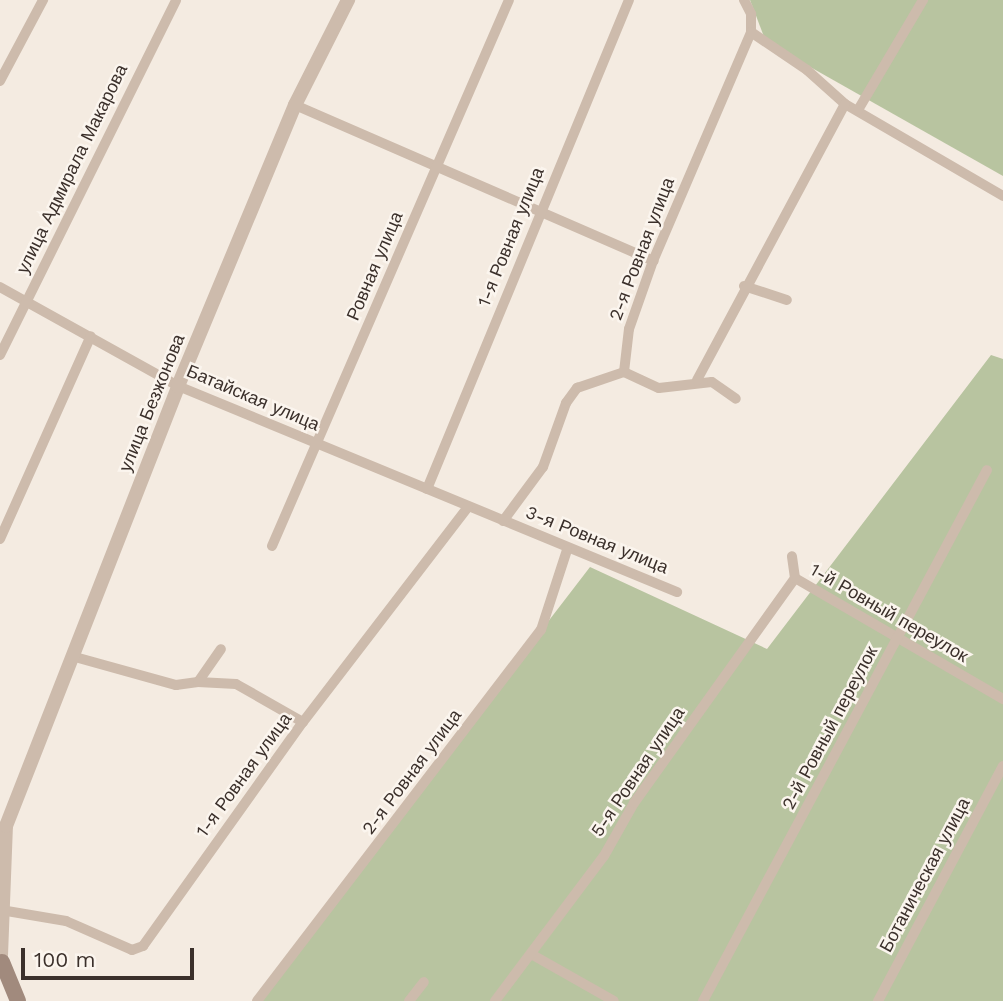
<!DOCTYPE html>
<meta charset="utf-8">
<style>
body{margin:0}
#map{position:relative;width:1003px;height:1001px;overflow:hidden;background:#f4ebe1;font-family:"Work Sans",sans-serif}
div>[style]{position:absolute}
.green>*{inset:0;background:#b8c4a0}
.minor>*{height:10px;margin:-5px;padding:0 5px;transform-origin:5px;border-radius:5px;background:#cdbbac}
.tertiary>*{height:14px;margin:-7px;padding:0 7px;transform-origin:7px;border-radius:7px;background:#cdbbac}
.secondary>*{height:16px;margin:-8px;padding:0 8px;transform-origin:8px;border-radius:8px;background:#a18a7d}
span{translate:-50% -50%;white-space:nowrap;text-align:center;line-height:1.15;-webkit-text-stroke:5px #fbf5ee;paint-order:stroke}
.street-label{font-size:18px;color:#3b302b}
.scale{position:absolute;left:21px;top:948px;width:173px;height:32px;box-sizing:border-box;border:4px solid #3b302b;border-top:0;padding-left:9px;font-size:21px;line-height:24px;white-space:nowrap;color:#3b302b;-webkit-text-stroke:5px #fbf5ee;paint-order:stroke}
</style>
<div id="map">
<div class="green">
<i style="clip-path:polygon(750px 0,1003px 0,1003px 176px,766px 42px)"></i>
<i style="clip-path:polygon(991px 355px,1003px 359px,1003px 1001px,257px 1001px,590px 567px,767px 649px)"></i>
</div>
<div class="minor">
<i style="left:744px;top:0;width:16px;rotate:63deg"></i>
<i style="left:751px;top:14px;width:18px;rotate:90deg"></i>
<i style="left:751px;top:32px;width:68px;rotate:34.2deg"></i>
<i style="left:807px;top:70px;width:51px;rotate:41.8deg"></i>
<i style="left:845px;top:104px;width:183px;rotate:30.2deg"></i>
<i style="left:0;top:81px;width:92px;rotate:-62deg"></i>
<i style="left:295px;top:105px;width:391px;rotate:23.5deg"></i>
<i style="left:858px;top:110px;width:128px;rotate:-59.4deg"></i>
<i style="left:744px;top:286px;width:45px;rotate:18deg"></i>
<i style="left:0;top:287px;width:204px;rotate:29.1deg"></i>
<i style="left:178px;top:386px;width:540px;rotate:22.43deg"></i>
<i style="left:0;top:355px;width:396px;rotate:-63.6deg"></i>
<i style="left:624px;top:372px;width:38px;rotate:25deg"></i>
<i style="left:659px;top:388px;width:53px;rotate:-6.5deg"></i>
<i style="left:712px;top:382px;width:29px;rotate:35deg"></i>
<i style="left:697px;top:380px;width:313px;rotate:-61.8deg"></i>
<i style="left:427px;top:489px;width:529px;rotate:-67.56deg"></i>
<i style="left:503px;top:521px;width:67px;rotate:-53.5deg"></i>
<i style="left:543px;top:467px;width:68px;rotate:-70.2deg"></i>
<i style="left:566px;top:403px;width:19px;rotate:-54deg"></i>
<i style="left:577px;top:388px;width:50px;rotate:-18.8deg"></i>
<i style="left:624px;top:372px;width:43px;rotate:-83.4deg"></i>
<i style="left:629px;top:329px;width:72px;rotate:-70.6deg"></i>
<i style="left:653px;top:261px;width:249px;rotate:-66.8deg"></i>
<i style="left:0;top:539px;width:222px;rotate:-65.9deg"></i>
<i style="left:272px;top:546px;width:595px;rotate:-66.54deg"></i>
<i style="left:795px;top:578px;width:241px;rotate:30.2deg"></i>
<i style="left:75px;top:657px;width:105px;rotate:15.5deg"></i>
<i style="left:176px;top:685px;width:22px;rotate:-8deg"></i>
<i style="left:198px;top:682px;width:40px;rotate:-55.1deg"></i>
<i style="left:198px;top:682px;width:38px;rotate:3deg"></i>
<i style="left:236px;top:684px;width:77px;rotate:29.6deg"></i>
<i style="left:1px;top:910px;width:66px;rotate:9.6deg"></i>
<i style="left:66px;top:921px;width:72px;rotate:23.7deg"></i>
<i style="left:132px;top:950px;width:12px;rotate:-20deg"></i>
<i style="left:143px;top:946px;width:275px;rotate:-54.5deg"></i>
<i style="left:303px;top:722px;width:271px;rotate:-52.5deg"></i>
<i style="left:531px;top:954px;width:95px;rotate:29.5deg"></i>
<i style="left:257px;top:1001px;width:467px;rotate:-52.6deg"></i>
<i style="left:541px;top:630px;width:84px;rotate:-72deg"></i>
<i style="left:409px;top:1001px;width:24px;rotate:-52deg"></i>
<i style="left:495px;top:1001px;width:181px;rotate:-53.1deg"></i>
<i style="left:604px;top:856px;width:61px;rotate:-60.5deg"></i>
<i style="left:634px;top:803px;width:277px;rotate:-54.4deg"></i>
<i style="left:795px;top:578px;width:22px;rotate:-98deg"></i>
<i style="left:703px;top:1001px;width:602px;rotate:-61.86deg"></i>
<i style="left:878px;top:1001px;width:266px;rotate:-62deg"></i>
</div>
<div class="tertiary">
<i style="left:1px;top:955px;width:129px;rotate:-87.8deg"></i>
<i style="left:6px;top:826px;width:472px;rotate:-68.6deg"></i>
<i style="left:178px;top:386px;width:304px;rotate:-67.4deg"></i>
<i style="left:295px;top:105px;width:118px;rotate:-63.2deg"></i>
</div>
<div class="secondary">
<i style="left:2px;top:962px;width:42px;rotate:67.7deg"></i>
</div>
<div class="street-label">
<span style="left:72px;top:169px;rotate:-64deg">улица Адмирала Макарова</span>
<span style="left:511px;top:237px;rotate:-68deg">1-я Ровная улица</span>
<span style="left:642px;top:249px;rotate:-69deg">2-я Ровная улица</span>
<span style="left:375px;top:266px;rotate:-67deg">Ровная улица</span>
<span style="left:253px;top:398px;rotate:23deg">Батайская улица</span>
<span style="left:152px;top:403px;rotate:-68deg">улица Безжонова</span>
<span style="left:597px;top:540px;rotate:22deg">3-я Ровная улица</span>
<span style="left:889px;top:613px;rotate:30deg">1-й Ровный переулок</span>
<span style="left:830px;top:728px;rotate:-62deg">2-й Ровный переулок</span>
<span style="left:412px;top:772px;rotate:-53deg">2-я Ровная улица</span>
<span style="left:638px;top:772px;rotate:-56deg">5-я Ровная улица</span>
<span style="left:244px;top:775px;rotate:-54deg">1-я Ровная улица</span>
<span style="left:925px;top:875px;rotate:-62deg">Ботаническая улица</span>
</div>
<div class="scale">100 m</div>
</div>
